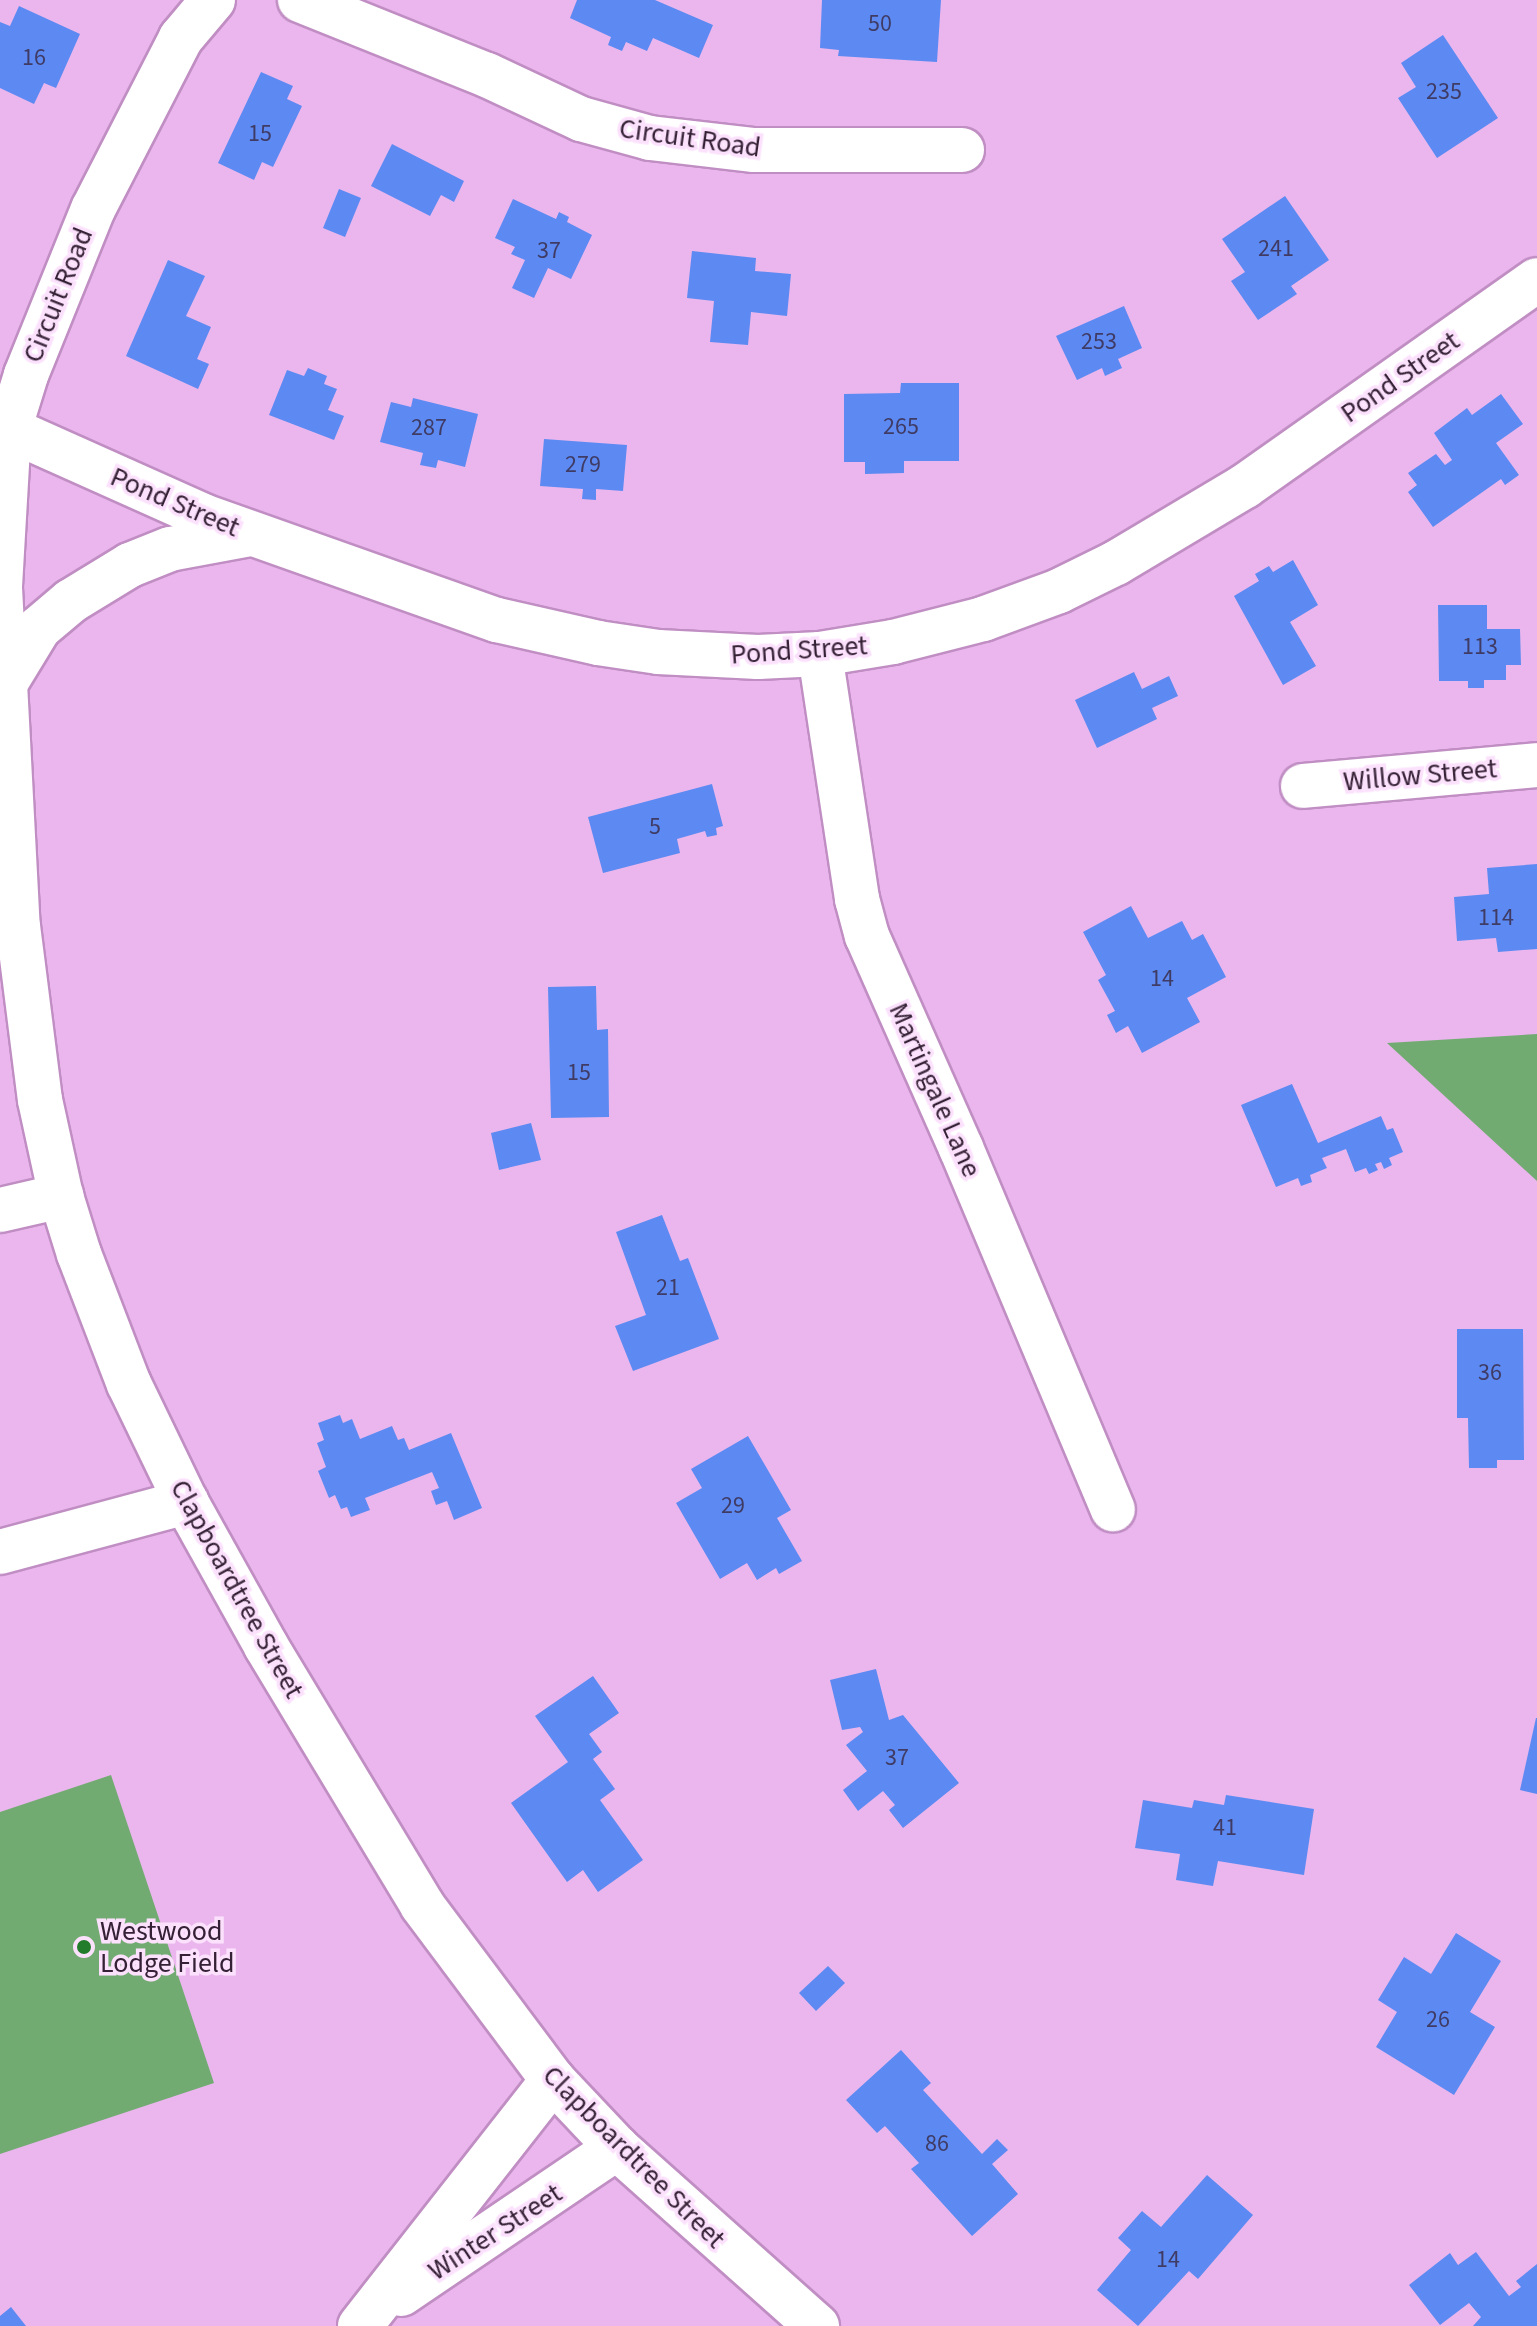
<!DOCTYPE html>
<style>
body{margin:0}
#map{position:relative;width:1537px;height:2326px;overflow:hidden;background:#eab6ed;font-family:"Source Sans 3",sans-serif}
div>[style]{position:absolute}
.green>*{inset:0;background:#72ab72}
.building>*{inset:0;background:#5c8af2}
.roads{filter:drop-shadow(2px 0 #c08ec3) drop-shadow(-2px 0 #c08ec3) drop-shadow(0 2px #c08ec3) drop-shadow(0 -2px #c08ec3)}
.minor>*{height:44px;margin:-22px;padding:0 22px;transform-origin:22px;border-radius:22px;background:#fff}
.dots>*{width:22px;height:22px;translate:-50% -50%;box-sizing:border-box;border:4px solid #fce1fd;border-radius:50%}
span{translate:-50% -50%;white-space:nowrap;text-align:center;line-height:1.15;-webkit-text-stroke:7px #fce1fd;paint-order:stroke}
.number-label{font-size:24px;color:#3f3b65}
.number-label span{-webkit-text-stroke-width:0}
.street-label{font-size:28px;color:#352136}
.poi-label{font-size:28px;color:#352136}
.left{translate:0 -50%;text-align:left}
</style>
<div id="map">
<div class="green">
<i style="clip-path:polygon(1537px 1034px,1537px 1181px,1387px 1043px)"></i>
<i style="clip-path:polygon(111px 1775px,214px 2083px,0 2154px,0 1812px)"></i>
</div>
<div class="building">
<i style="clip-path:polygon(577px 0,655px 0,713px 25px,699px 58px,653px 38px,647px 51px,626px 42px,622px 51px,608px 45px,611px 37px,570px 18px)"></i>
<i style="clip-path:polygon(822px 0,941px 0,937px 62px,838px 56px,839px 50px,820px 48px)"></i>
<i style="clip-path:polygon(19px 6px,80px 34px,56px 88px,44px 83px,34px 104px,0 88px,0 22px,10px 26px)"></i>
<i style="clip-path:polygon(1443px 35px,1498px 118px,1437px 158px,1398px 98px,1416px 87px,1401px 63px)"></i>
<i style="clip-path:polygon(261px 72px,293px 86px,287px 99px,302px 106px,273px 167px,262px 162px,254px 180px,218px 163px)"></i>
<i style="clip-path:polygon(392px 144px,464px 181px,454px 202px,441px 195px,430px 216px,371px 186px)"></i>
<i style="clip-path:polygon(339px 189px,361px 198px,345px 237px,323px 228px)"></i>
<i style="clip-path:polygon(1285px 196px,1329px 260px,1291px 286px,1297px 294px,1258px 320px,1231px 281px,1245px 272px,1222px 239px)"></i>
<i style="clip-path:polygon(513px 199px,556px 219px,559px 212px,569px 217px,567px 222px,592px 235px,571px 279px,548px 268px,534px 298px,512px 288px,525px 260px,511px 254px,515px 247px,495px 238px)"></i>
<i style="clip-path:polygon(692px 251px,756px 258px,755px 271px,791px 274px,787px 316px,751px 312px,748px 345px,710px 342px,714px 301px,687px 298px)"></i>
<i style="clip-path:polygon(168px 260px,205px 276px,186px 316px,211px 327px,197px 359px,209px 364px,198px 389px,126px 356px)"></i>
<i style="clip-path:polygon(1124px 306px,1142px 348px,1118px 359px,1122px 368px,1105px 376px,1102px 368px,1077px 380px,1056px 336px)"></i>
<i style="clip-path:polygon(308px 368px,327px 376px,324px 384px,337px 389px,328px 410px,344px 416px,334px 440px,269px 415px,287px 370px,304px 376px)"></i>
<i style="clip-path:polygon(901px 383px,959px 383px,959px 461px,904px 461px,904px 473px,865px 474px,865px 462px,844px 462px,844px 394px,900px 393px)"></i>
<i style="clip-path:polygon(1501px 394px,1523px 424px,1496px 443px,1519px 475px,1505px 485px,1501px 479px,1433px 527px,1408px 492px,1417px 485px,1408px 473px,1436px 454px,1445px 465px,1452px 460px,1434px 433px,1467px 408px,1472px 415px)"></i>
<i style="clip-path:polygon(413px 398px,478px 414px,465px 467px,438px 460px,436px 468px,420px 465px,423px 453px,380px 442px,391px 402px,411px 407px)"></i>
<i style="clip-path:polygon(544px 439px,627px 445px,623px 491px,596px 489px,596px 500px,582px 499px,583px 489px,540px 486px)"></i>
<i style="clip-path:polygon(1293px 560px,1318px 605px,1290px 622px,1316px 666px,1283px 685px,1234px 596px,1259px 581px,1255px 574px,1269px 566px,1273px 572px)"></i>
<i style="clip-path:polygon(1438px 605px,1487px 605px,1487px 629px,1520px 629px,1521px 665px,1506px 665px,1506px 680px,1484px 680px,1484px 688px,1468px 688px,1468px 681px,1439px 681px)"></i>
<i style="clip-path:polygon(1134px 672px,1142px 689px,1169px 676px,1178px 696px,1152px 708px,1157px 719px,1097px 748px,1075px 700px)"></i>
<i style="clip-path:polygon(712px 784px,723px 826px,716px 828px,717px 835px,707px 837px,705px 831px,677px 839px,680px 853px,603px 873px,588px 817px)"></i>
<i style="clip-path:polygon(1537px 864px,1537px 949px,1498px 952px,1496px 938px,1457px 941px,1454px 897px,1489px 894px,1487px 868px)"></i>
<i style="clip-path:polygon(1131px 906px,1148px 938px,1182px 921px,1192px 940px,1203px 934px,1226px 977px,1187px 998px,1200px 1022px,1142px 1053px,1128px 1026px,1116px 1033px,1107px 1015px,1115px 1011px,1098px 980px,1106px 975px,1083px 932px)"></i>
<i style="clip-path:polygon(596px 986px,597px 1030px,608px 1029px,609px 1117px,551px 1118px,548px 987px)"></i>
<i style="clip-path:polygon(1292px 1084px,1318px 1143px,1381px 1116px,1387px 1130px,1393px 1128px,1403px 1152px,1389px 1158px,1392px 1165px,1384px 1169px,1381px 1162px,1375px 1164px,1378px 1170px,1369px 1174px,1366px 1168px,1355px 1172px,1346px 1149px,1322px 1158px,1327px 1168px,1310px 1175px,1312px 1182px,1301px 1186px,1298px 1178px,1276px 1187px,1241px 1105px)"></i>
<i style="clip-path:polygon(531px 1123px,541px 1160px,499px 1170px,491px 1133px)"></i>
<i style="clip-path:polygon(662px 1215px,680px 1261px,688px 1258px,719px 1339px,633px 1371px,615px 1326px,646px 1315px,616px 1232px)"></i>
<i style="clip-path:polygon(1457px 1329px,1523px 1329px,1524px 1460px,1497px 1460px,1497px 1468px,1469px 1468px,1468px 1418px,1457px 1418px)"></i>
<i style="clip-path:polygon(340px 1415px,343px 1423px,352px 1419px,360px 1439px,392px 1426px,398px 1440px,404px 1438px,409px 1450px,451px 1433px,482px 1508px,454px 1520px,447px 1501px,436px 1505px,431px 1491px,439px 1488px,432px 1472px,365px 1498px,370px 1510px,351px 1517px,347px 1507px,341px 1509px,335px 1495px,329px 1498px,318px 1471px,326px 1467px,317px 1443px,324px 1440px,318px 1423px)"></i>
<i style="clip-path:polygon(748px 1436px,791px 1510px,777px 1518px,802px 1561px,779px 1574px,776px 1568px,757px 1580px,747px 1563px,720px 1579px,676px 1503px,702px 1488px,691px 1469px)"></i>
<i style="clip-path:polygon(876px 1669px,889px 1720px,903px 1715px,959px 1783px,903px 1828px,889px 1810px,895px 1805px,883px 1791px,858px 1811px,843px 1790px,867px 1771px,846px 1745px,863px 1732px,860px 1727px,842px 1730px,830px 1680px)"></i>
<i style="clip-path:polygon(593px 1676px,619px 1713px,589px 1734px,602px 1752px,593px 1759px,615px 1789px,600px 1800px,643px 1860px,598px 1892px,583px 1870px,567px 1882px,511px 1803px,568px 1762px,535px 1716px)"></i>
<i style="clip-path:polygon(1536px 1718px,1537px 1718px,1537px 1794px,1520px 1790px)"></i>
<i style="clip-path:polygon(1226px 1795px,1314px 1809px,1304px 1875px,1218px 1861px,1213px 1886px,1176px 1880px,1180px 1854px,1135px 1848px,1143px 1800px,1192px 1808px,1194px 1800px,1224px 1805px)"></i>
<i style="clip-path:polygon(1456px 1933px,1501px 1961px,1470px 2012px,1495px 2027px,1454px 2095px,1376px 2047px,1397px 2012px,1378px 2000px,1404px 1957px,1431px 1974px)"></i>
<i style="clip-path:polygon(828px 1966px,845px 1983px,816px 2011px,799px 1993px)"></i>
<i style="clip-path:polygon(901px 2050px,931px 2083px,923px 2090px,982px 2154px,997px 2139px,1008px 2150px,992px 2164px,1018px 2194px,972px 2236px,911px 2169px,919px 2163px,885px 2126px,877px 2133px,846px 2100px)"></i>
<i style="clip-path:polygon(1207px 2175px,1253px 2215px,1198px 2279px,1189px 2271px,1138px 2326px,1097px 2290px,1131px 2250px,1118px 2238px,1142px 2211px,1161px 2227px)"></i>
<i style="clip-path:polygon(1476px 2252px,1509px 2296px,1521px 2287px,1516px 2281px,1537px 2264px,1537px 2326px,1473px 2326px,1481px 2317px,1469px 2303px,1440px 2325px,1409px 2285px,1450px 2253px,1458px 2265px)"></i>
<i style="clip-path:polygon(11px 2307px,26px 2326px,0 2326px,0 2316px)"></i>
</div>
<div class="roads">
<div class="minor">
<i style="left:213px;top:0;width:50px;rotate:130.1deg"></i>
<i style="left:181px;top:38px;width:192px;rotate:117.2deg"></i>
<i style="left:93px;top:209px;width:179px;rotate:112deg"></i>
<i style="left:26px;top:375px;width:58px;rotate:107.2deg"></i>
<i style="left:9px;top:430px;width:158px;rotate:93.3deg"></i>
<i style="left:0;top:588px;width:338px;rotate:87deg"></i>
<i style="left:18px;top:926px;width:175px;rotate:82.8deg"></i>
<i style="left:40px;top:1100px;width:98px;rotate:77.7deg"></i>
<i style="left:61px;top:1196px;width:61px;rotate:72.8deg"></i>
<i style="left:79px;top:1254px;width:139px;rotate:69deg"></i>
<i style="left:129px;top:1384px;width:131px;rotate:64.2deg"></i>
<i style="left:186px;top:1502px;width:165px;rotate:60.9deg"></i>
<i style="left:266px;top:1646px;width:302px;rotate:58.9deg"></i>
<i style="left:422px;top:1905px;width:219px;rotate:53.2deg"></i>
<i style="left:553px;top:2080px;width:93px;rotate:46.7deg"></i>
<i style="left:617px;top:2148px;width:268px;rotate:41.7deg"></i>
<i style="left:300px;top:0;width:201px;rotate:21.9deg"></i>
<i style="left:487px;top:75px;width:104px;rotate:25.1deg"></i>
<i style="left:581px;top:119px;width:72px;rotate:15.4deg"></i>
<i style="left:650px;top:138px;width:105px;rotate:6.6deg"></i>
<i style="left:754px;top:150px;width:208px"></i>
<i style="left:0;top:425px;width:222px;rotate:24.1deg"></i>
<i style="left:203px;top:516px;width:312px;rotate:19.5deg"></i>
<i style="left:497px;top:620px;width:104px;rotate:12.8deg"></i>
<i style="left:598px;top:643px;width:61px;rotate:8.5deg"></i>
<i style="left:658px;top:652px;width:100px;rotate:2.9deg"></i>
<i style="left:758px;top:657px;width:62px;rotate:-2.8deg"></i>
<i style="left:820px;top:654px;width:74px;rotate:-9.3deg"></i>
<i style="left:893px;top:642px;width:93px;rotate:-14.3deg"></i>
<i style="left:983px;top:619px;width:81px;rotate:-20.2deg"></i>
<i style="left:1059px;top:591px;width:64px;rotate:-26.2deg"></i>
<i style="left:1116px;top:563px;width:150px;rotate:-30.8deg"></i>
<i style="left:1245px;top:486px;width:357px;rotate:-35.2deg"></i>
<i style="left:820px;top:654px;width:248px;rotate:81.4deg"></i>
<i style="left:857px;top:899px;width:38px;rotate:75deg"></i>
<i style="left:867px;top:936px;width:232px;rotate:66.1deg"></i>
<i style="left:961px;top:1148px;width:392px;rotate:67.2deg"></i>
<i style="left:3px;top:687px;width:69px;rotate:-58.6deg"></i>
<i style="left:39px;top:628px;width:42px;rotate:-40.2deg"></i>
<i style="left:71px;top:601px;width:69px;rotate:-31.4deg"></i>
<i style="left:130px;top:565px;width:43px;rotate:-21.8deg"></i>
<i style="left:170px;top:549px;width:81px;rotate:-10.6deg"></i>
<i style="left:1303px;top:786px;width:235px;rotate:-5.1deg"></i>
<i style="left:0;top:1210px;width:63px;rotate:-12.9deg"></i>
<i style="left:0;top:1552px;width:193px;rotate:-15deg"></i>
<i style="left:401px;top:2294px;width:261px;rotate:-34.1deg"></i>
<i style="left:360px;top:2326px;width:313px;rotate:-51.9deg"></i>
</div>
</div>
<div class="dots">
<i style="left:84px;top:1947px;background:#237c2b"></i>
</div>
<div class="number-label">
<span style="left:880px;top:24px">50</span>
<span style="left:34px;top:58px">16</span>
<span style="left:1444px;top:92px">235</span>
<span style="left:260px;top:134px">15</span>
<span style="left:1276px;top:249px">241</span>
<span style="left:549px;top:251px">37</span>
<span style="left:1099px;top:342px">253</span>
<span style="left:901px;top:427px">265</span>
<span style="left:429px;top:428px">287</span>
<span style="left:583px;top:465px">279</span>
<span style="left:1480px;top:647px">113</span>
<span style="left:655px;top:827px">5</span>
<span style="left:1496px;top:918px">114</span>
<span style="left:1162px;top:979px">14</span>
<span style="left:579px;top:1073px">15</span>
<span style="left:668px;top:1288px">21</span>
<span style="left:1490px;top:1373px">36</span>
<span style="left:733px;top:1506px">29</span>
<span style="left:897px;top:1758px">37</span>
<span style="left:1225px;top:1828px">41</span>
<span style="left:1438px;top:2020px">26</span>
<span style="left:937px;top:2144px">86</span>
<span style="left:1168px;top:2260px">14</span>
</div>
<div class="street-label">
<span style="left:690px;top:138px;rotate:8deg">Circuit Road</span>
<span style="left:58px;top:295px;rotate:-68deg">Circuit Road</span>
<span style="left:1400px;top:377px;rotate:-35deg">Pond Street</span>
<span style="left:175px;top:502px;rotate:23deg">Pond Street</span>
<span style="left:799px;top:650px;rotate:-4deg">Pond Street</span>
<span style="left:1420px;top:775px;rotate:-5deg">Willow Street</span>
<span style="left:935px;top:1090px;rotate:66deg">Martingale Lane</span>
<span style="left:237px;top:1589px;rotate:61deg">Clapboardtree Street</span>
<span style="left:634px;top:2157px;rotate:45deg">Clapboardtree Street</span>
<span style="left:495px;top:2232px;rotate:-33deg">Winter Street</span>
</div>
<div class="poi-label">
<span class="left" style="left:100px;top:1947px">Westwood<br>Lodge Field</span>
</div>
</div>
